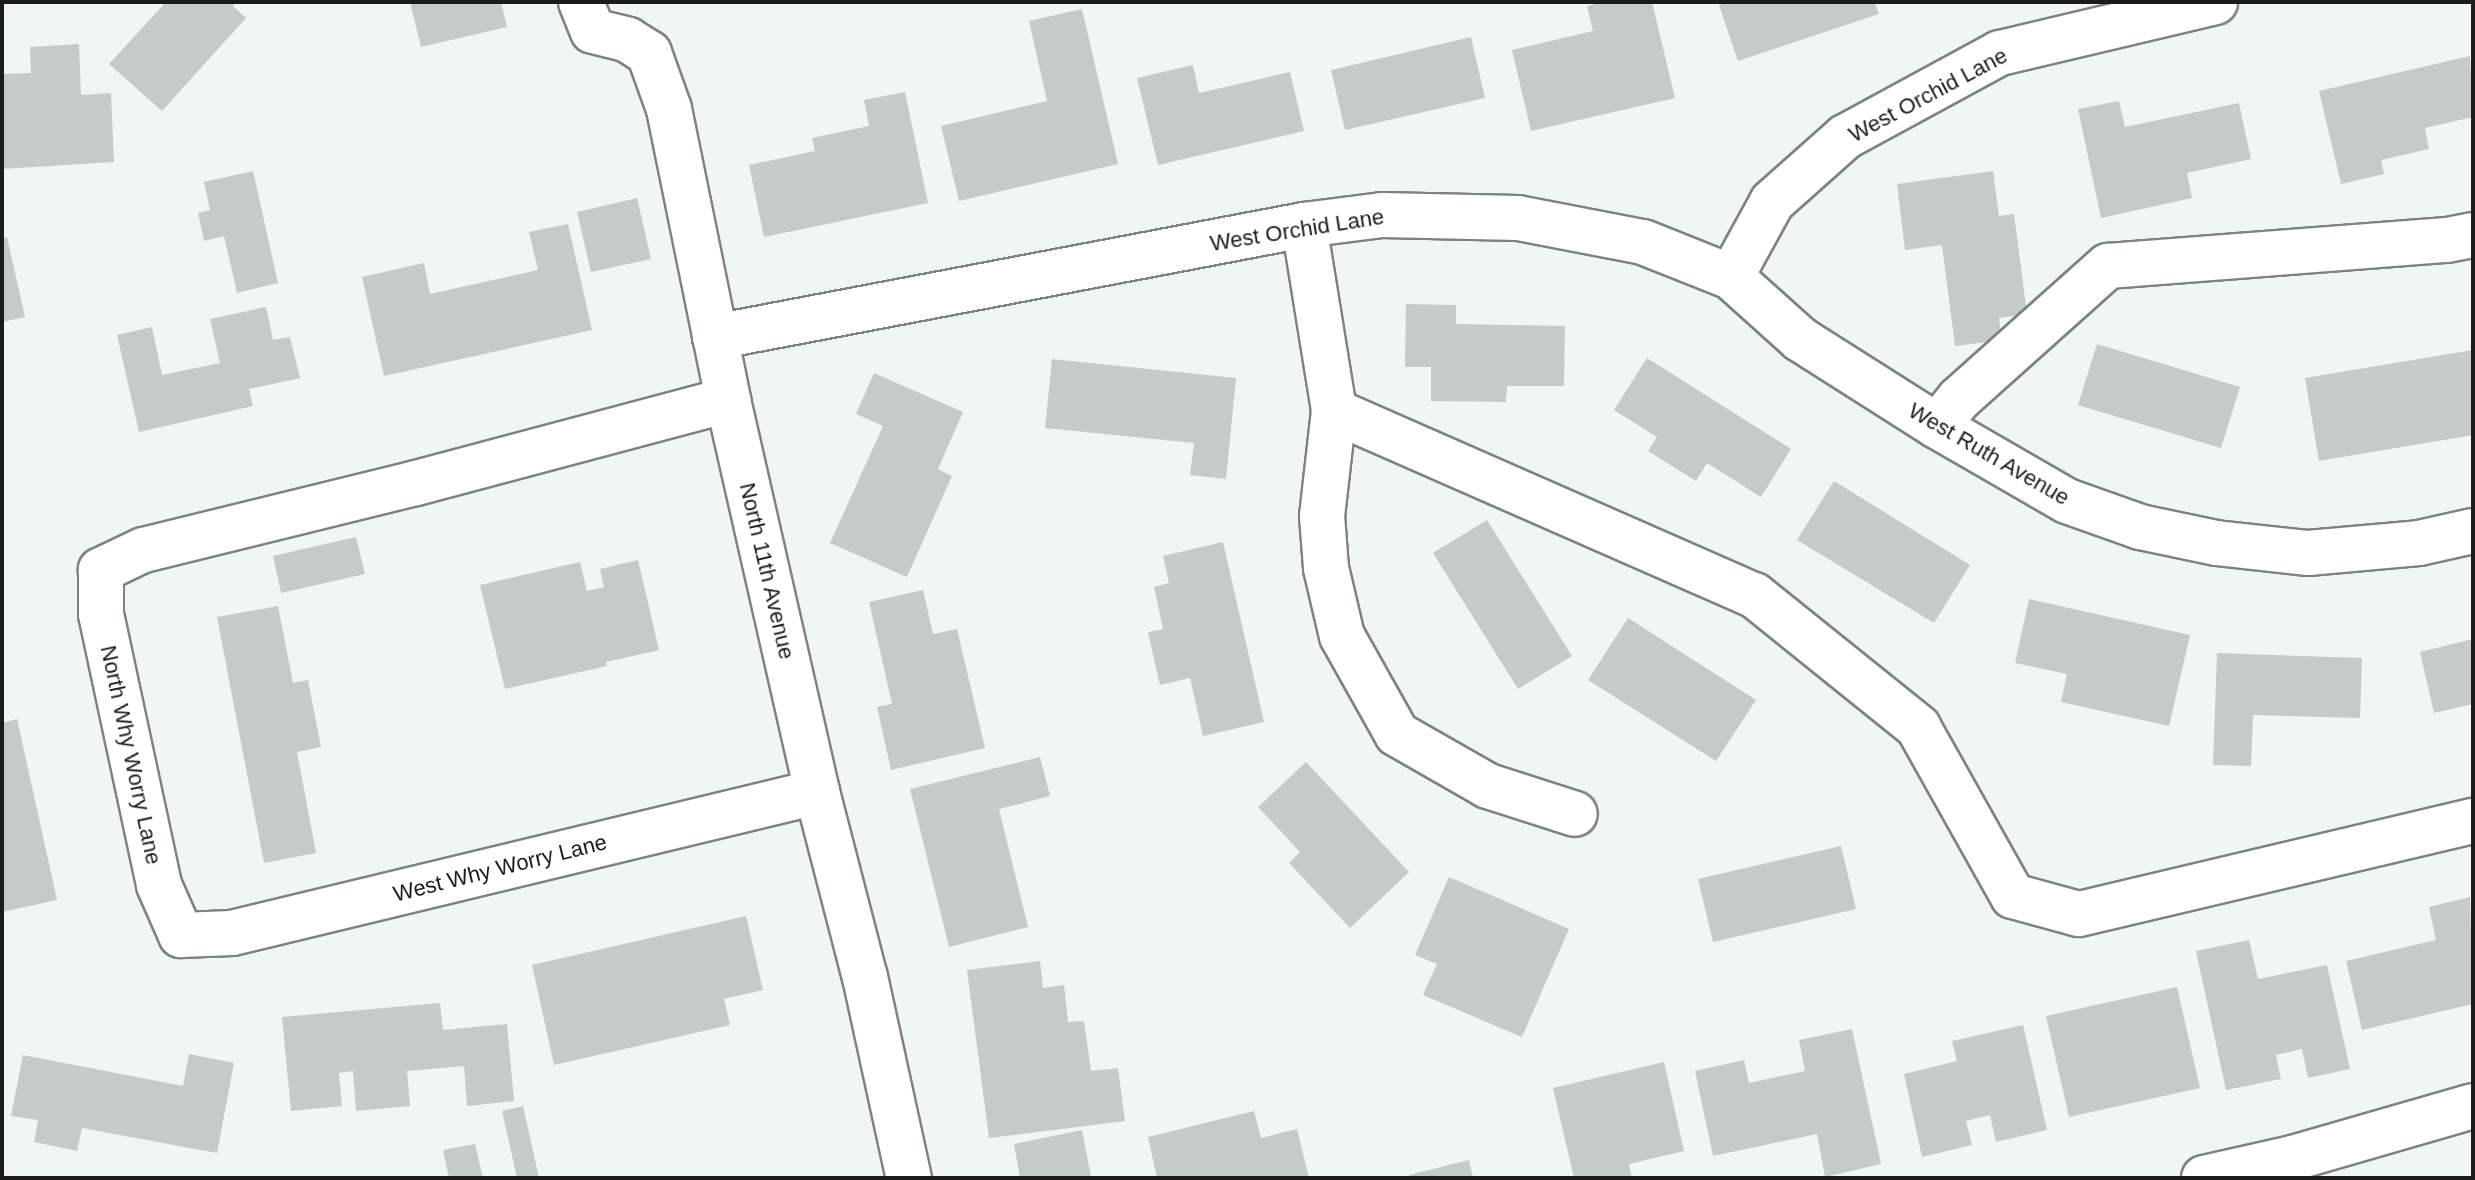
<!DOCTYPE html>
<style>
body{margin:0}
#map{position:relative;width:2475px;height:1180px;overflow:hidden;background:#eff6f3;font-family:Arial,sans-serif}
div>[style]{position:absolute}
.building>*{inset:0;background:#c5cbc9}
.roads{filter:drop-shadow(2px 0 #7d8381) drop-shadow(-2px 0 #7d8381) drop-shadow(0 2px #7d8381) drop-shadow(0 -2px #7d8381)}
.minor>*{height:44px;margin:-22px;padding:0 22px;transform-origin:22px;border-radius:22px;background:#fff}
span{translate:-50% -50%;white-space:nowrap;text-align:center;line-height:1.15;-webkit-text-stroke:6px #fff;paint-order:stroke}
.street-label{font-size:22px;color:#1a1d1c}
.frame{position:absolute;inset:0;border:4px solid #1a1d1c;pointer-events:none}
</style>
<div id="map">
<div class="building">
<i style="clip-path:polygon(166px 2px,236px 2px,233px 6px,246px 18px,162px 111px,109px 64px)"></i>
<i style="clip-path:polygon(410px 2px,501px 2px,507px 27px,421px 47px)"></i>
<i style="clip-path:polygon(1604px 2px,1652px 2px,1675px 98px,1531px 131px,1512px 50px,1593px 31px,1587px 6px)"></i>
<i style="clip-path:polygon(1730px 2px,1875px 2px,1879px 14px,1738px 61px,1719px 5px)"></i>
<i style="clip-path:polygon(1082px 9px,1118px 164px,959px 201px,941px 126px,1047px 101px,1029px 21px)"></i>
<i style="clip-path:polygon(1471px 37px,1485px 98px,1345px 130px,1331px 70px)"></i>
<i style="clip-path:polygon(79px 44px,81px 95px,111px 93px,114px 162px,2px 169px,2px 74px,31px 73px,30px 47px)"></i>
<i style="clip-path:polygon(2470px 56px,2473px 117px,2425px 128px,2429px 149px,2381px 160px,2384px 174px,2341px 184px,2319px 91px)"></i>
<i style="clip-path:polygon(1193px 65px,1199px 93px,1290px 72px,1304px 131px,1158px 165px,1137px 78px)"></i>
<i style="clip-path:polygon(905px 92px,928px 203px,764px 237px,749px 165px,815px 151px,812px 138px,869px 126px,864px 100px)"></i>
<i style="clip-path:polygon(2119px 101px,2125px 127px,2239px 103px,2251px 159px,2187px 173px,2192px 198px,2101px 218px,2078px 109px)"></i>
<i style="clip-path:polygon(253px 171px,278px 283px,237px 293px,224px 236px,204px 241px,198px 213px,210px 210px,204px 182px)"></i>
<i style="clip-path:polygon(1993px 171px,1999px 216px,2014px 214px,2027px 314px,1999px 318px,2002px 340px,1955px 346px,1942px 245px,1905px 250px,1897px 184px)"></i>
<i style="clip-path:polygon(637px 198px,651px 259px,591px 272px,577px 212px)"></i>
<i style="clip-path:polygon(568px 224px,592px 330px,384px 376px,362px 277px,424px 263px,430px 294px,538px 270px,529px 232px)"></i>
<i style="clip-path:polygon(7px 237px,25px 317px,2px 322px,2px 238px)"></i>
<i style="clip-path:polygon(1406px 304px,1456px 305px,1456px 324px,1565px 326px,1564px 386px,1507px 386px,1506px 402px,1431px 401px,1431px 367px,1405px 367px)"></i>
<i style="clip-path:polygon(266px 307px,273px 340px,290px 337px,300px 378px,249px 389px,253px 406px,139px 432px,117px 335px,152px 327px,162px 375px,220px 363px,210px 319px)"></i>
<i style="clip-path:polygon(2097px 344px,2240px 387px,2221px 448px,2078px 405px)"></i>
<i style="clip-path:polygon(2473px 350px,2473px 435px,2319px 461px,2305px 378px)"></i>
<i style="clip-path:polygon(1647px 358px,1791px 449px,1761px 497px,1707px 463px,1696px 481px,1648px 451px,1657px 437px,1614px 410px)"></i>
<i style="clip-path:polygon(1052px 359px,1236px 378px,1226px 479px,1190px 475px,1194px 443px,1045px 428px)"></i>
<i style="clip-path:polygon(874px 373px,963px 412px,938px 469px,952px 476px,907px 577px,830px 543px,883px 426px,856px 414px)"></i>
<i style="clip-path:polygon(1834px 481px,1970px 565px,1934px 623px,1797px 540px)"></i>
<i style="clip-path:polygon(1487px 520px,1572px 656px,1518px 689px,1433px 553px)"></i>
<i style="clip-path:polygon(356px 537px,365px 574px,281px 593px,273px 556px)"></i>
<i style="clip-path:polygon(1223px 542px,1264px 722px,1203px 736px,1190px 678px,1160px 685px,1148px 632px,1163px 629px,1154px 587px,1169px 583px,1163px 556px)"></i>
<i style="clip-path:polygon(638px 560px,659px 650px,606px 662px,607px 666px,505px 689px,480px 585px,580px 562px,587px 591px,604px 587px,600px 569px)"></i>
<i style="clip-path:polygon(923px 590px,933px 634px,957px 629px,985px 748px,891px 770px,877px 707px,892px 704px,869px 602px)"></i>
<i style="clip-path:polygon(2029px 599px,2190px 635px,2169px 726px,2061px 702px,2067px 674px,2015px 663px)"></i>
<i style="clip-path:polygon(278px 606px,293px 683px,308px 680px,321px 747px,297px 752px,316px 853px,264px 863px,217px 617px)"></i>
<i style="clip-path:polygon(1628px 618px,1756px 700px,1716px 761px,1588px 680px)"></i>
<i style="clip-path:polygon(2473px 639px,2473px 704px,2434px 713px,2420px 652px)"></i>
<i style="clip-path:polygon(2217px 653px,2362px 658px,2360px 718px,2253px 715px,2251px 766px,2213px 765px)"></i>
<i style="clip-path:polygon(17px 719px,57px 900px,2px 912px,2px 723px)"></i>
<i style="clip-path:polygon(1040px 757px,1050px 796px,999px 809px,1028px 927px,949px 947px,910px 789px)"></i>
<i style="clip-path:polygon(1306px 762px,1409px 872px,1350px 928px,1289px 863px,1300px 852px,1258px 807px)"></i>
<i style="clip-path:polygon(1841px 846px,1856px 909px,1713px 942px,1698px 879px)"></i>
<i style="clip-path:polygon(1449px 877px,1569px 929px,1522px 1037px,1423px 995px,1437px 964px,1415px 955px)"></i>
<i style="clip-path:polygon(2470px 897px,2473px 1004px,2362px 1030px,2346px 961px,2436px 940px,2429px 907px)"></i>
<i style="clip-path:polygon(746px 916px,763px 990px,724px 999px,730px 1025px,554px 1065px,532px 965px)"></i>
<i style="clip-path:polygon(2249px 940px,2258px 979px,2327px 965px,2350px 1069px,2308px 1078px,2302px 1049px,2276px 1055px,2281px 1079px,2226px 1090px,2196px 951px)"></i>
<i style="clip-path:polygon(1040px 961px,1043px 988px,1064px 985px,1068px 1022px,1084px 1021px,1091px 1071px,1118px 1068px,1125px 1121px,989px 1138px,967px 970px)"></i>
<i style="clip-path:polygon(2177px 987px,2200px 1088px,2069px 1117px,2046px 1016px)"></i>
<i style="clip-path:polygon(440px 1003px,443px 1030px,507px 1024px,514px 1101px,467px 1106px,464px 1066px,407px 1071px,410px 1106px,356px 1111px,353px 1071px,339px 1073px,342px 1106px,291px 1111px,282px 1017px)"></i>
<i style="clip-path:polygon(2023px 1025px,2047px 1130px,1996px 1142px,1990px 1115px,1966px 1121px,1972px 1145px,1922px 1157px,1904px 1074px,1957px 1061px,1952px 1041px)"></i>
<i style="clip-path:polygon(1852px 1029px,1881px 1164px,1825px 1177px,1817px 1134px,1713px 1156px,1695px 1071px,1744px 1060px,1749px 1083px,1805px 1071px,1799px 1040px)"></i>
<i style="clip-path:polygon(189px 1054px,234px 1063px,217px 1153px,82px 1128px,77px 1151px,34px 1142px,38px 1120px,11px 1116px,23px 1055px,183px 1086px)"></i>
<i style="clip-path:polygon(1664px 1062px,1684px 1151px,1629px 1164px,1632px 1178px,1574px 1178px,1553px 1088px)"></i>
<i style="clip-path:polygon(523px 1106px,539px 1178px,517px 1178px,502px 1111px)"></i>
<i style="clip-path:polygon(1254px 1111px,1261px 1138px,1297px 1129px,1309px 1178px,1157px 1178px,1148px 1137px)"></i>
<i style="clip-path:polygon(1082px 1130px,1091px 1177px,1020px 1178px,1014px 1144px)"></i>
<i style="clip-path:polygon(475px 1144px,483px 1178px,449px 1178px,443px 1150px)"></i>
<i style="clip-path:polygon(1469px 1160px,1473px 1178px,1410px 1178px,1409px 1175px)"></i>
</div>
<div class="roads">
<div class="minor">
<i style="left:581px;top:2px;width:31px;rotate:68deg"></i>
<i style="left:593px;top:31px;width:36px;rotate:14deg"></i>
<i style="left:628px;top:40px;width:25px;rotate:32deg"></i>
<i style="left:649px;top:53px;width:59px;rotate:70.3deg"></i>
<i style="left:669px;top:109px;width:297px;rotate:78.5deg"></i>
<i style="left:728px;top:400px;width:402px;rotate:77.2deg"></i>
<i style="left:817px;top:792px;width:191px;rotate:75.5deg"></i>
<i style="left:865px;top:977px;width:206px;rotate:77.7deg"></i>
<i style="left:1304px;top:225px;width:188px;rotate:80.8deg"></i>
<i style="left:1334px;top:411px;width:106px;rotate:96.5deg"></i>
<i style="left:1322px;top:516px;width:52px;rotate:85.6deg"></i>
<i style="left:1326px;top:568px;width:70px;rotate:76.8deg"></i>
<i style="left:1342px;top:636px;width:112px;rotate:60.7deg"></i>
<i style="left:1397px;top:734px;width:105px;rotate:29.7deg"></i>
<i style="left:1488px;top:786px;width:91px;rotate:17.8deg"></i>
<i style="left:1731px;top:277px;width:85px;rotate:-61.3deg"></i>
<i style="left:1772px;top:202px;width:98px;rotate:-41.7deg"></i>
<i style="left:1845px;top:137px;width:176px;rotate:-28.5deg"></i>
<i style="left:2000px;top:53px;width:221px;rotate:-13.3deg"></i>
<i style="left:715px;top:337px;width:600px;rotate:-10.77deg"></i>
<i style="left:1304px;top:225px;width:79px;rotate:-7.3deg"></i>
<i style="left:1382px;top:215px;width:136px;rotate:1.3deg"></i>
<i style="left:1518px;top:218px;width:127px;rotate:10.9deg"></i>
<i style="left:1643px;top:242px;width:95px;rotate:21.7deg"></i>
<i style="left:1731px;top:277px;width:93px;rotate:41.9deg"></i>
<i style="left:1800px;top:339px;width:162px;rotate:32.4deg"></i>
<i style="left:1937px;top:426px;width:150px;rotate:30deg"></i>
<i style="left:2067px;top:501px;width:77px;rotate:19.6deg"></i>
<i style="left:2140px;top:527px;width:78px;rotate:11.9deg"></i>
<i style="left:2216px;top:543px;width:93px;rotate:6.2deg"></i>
<i style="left:2308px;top:553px;width:111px;rotate:-5.1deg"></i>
<i style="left:2419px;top:543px;width:55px;rotate:-12.5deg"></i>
<i style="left:728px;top:400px;width:323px;rotate:165.1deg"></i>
<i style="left:416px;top:483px;width:281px;rotate:166.2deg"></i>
<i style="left:143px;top:550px;width:47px;rotate:154.5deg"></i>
<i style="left:101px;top:570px;width:44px;rotate:90deg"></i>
<i style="left:101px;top:614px;width:277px;rotate:77.9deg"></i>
<i style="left:159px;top:885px;width:55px;rotate:66.3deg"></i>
<i style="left:181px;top:935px;width:51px;rotate:-2.2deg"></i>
<i style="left:232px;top:933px;width:602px;rotate:-13.55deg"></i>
<i style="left:1334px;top:411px;width:459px;rotate:23.7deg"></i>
<i style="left:1754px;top:595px;width:211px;rotate:38.8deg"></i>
<i style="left:1918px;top:727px;width:194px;rotate:60.7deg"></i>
<i style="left:2013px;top:896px;width:68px;rotate:15.3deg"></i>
<i style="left:2079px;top:914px;width:405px;rotate:-13.3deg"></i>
<i style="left:1937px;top:426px;width:35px;rotate:-51deg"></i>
<i style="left:1959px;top:399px;width:200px;rotate:-41.8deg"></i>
<i style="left:2108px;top:266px;width:340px;rotate:-4.4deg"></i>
<i style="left:2447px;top:240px;width:26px;rotate:-11deg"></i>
<i style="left:2204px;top:1178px;width:91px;rotate:-12.7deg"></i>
<i style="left:2293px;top:1158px;width:187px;rotate:-16.1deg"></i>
</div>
</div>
<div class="street-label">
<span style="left:1928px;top:95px;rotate:-28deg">West Orchid Lane</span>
<span style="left:1297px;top:230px;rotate:-9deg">West Orchid Lane</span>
<span style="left:1989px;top:454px;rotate:30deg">West Ruth Avenue</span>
<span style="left:767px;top:571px;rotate:77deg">North 11th Avenue</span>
<span style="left:131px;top:755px;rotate:78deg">North Why Worry Lane</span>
<span style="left:500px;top:868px;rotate:-14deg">West Why Worry Lane</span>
</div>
<div class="frame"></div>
</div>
